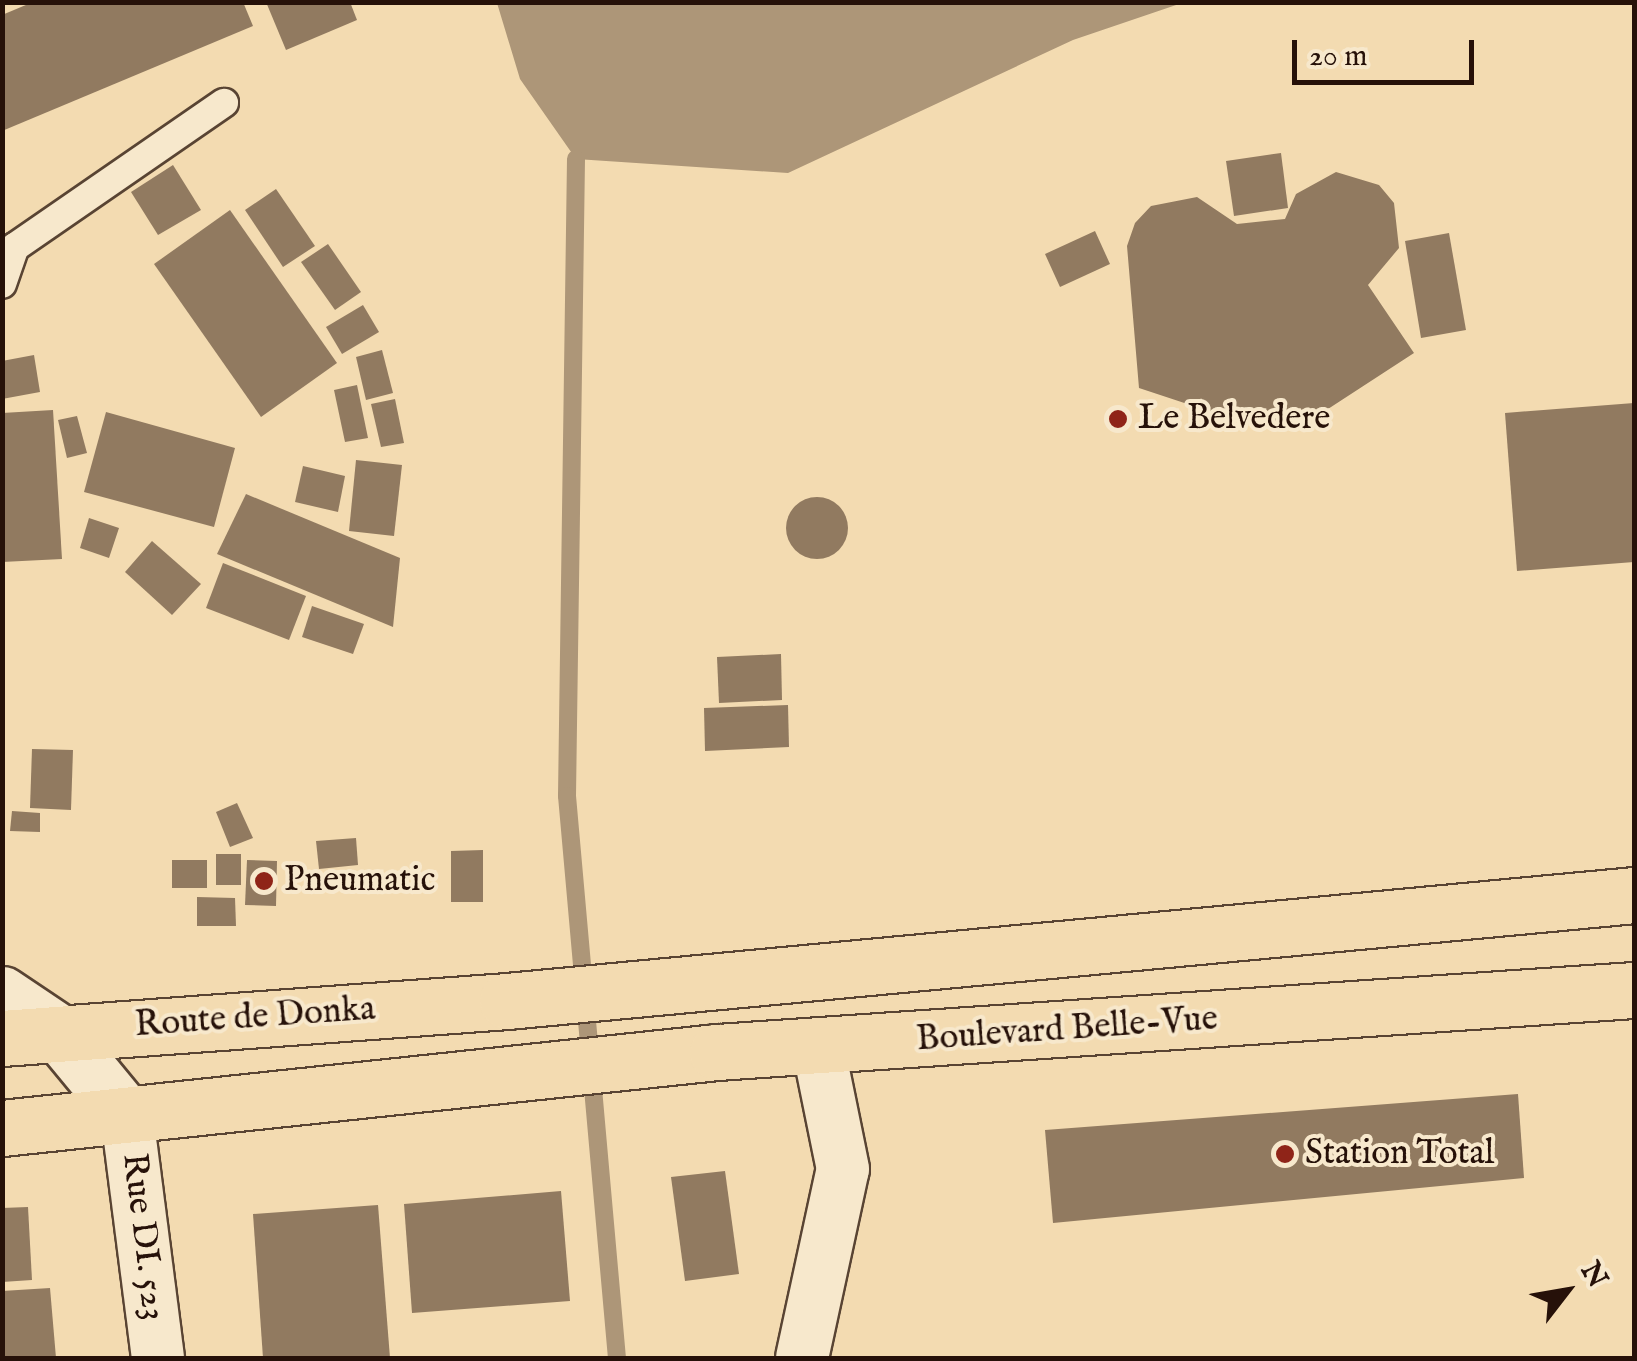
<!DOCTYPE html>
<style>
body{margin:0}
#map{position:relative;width:1637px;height:1361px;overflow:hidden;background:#f3dbb1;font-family:"IM FELL English",serif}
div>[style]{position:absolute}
.water>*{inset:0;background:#ad9678}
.stream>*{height:18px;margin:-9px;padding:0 9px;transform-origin:9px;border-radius:9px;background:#ad9678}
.building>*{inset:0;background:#917a60}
.round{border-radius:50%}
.roads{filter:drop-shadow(2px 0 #594433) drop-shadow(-2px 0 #594433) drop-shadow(0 2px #594433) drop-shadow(0 -2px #594433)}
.lane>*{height:28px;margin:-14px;padding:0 14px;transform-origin:14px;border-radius:14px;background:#f7e8cc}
.street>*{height:52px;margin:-26px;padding:0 26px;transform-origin:26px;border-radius:26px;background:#f7e8cc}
.secondary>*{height:55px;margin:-27.5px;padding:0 27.5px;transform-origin:27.5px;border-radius:27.5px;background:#f7e8cc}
.primary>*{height:55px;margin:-27.5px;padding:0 27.5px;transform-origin:27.5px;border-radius:27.5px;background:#f3dbb1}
.dots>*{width:28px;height:28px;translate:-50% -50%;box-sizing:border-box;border:5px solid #f7e8cc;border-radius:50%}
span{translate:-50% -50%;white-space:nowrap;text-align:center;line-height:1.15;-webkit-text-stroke:8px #f7e8cc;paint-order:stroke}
.poi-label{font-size:35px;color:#261109}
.left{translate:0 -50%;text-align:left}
.street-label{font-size:35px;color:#261109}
.frame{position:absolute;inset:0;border:5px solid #261109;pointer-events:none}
.north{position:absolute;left:1517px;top:1241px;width:100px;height:100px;-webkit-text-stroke:8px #f7e8cc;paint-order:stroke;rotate:59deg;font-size:28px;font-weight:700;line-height:40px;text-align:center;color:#261109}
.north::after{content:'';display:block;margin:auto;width:35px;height:45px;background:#261109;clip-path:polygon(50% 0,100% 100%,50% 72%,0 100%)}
.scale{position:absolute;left:1292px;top:40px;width:182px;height:45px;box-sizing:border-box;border:5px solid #261109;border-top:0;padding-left:12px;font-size:30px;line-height:35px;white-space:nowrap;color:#261109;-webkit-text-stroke:8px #f7e8cc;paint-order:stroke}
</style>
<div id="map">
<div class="water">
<i style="clip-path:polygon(497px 3px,498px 2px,1182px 3px,1073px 40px,788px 173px,576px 159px,520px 79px)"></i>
</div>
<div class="stream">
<i style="left:576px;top:159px;width:637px;rotate:90.81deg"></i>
<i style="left:567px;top:796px;width:564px;rotate:84.92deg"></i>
</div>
<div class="building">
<i style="clip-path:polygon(33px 2px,243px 2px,253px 26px,2px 131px,2px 15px)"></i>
<i style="clip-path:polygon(266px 2px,350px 2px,357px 20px,286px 50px)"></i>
<i style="clip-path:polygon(1281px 153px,1288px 208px,1234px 216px,1226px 161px)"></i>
<i style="clip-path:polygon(173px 165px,201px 210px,158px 235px,131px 192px)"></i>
<i style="clip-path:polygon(1336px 172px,1379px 185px,1394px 203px,1399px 248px,1368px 285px,1414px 353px,1308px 422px,1257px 427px,1139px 388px,1127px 246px,1135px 223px,1151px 206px,1197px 197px,1237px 224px,1285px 219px,1296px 194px)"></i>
<i style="clip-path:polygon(276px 189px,315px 246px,283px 267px,245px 210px)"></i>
<i style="clip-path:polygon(230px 210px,337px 363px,261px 417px,154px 264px)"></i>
<i style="clip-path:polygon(1095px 231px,1110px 264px,1060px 287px,1045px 254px)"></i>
<i style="clip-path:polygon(1449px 233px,1466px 330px,1421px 338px,1405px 241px)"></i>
<i style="clip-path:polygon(328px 244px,361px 292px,335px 310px,301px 262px)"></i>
<i style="clip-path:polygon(363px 305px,379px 332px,342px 354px,326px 327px)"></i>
<i style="clip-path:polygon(382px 350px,393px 393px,366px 400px,356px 357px)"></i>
<i style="clip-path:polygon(34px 355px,40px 392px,2px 399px,2px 361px)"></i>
<i style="clip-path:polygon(357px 385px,368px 438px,345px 442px,334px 390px)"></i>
<i style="clip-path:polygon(395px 399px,404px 443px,381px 447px,371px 404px)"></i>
<i style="clip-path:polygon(1634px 403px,1634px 562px,1517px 571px,1505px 413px)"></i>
<i style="clip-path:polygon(53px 410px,62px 559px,2px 562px,2px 413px)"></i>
<i style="clip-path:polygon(106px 412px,235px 448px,214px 527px,84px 492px)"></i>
<i style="clip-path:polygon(77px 416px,87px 453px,67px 458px,58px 420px)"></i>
<i style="clip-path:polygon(356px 460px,402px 465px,394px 536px,349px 531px)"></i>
<i style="clip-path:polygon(303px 466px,345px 476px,338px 512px,295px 502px)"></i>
<i style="clip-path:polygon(246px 494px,400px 558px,393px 627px,217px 554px)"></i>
<i class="round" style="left:786px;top:497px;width:62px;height:62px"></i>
<i style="clip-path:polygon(89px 518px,119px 528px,109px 558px,80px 548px)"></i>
<i style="clip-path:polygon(152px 541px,201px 584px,172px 615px,125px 572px)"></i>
<i style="clip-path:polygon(223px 563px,306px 596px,289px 640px,206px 608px)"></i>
<i style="clip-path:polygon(312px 606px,364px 624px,353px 654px,302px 637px)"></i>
<i style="clip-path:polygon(781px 654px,782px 700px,719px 703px,717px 657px)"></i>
<i style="clip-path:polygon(788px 705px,789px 747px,705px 751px,704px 708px)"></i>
<i style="clip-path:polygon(32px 749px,73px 750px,71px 810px,30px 808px)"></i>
<i style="clip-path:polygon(237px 803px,253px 838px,230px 847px,216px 812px)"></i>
<i style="clip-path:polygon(12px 811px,40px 813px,40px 832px,10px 831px)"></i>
<i style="clip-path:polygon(356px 838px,358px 865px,319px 869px,316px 841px)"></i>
<i style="clip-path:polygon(483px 850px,483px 902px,451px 902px,451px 851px)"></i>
<i style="clip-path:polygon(216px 854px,241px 854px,241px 885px,216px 885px)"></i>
<i style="clip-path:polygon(172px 860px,207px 860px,207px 888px,172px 888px)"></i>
<i style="clip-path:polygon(247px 860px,277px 861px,276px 906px,245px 905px)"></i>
<i style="clip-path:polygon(197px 897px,235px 898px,236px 926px,197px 926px)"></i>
<i style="clip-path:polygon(1518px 1094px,1524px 1178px,1053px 1223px,1045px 1130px)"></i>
<i style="clip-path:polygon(725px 1171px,739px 1274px,685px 1281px,671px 1177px)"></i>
<i style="clip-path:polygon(561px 1191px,570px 1301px,412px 1313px,404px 1204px)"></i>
<i style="clip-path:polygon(378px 1205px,390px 1358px,263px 1358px,253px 1214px)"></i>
<i style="clip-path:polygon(28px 1207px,32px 1280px,2px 1282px,2px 1208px)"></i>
<i style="clip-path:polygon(50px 1288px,56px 1358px,2px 1358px,2px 1291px)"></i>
</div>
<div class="roads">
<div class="lane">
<i style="left:2px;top:284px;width:39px;rotate:-71deg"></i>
<i style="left:15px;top:247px;width:254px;rotate:-34.6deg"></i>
</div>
<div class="street">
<i style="left:127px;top:1116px;width:244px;rotate:82.7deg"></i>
<i style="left:802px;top:1358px;width:193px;rotate:-77.8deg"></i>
<i style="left:843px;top:1169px;width:126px;rotate:-101.5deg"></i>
</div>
<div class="secondary">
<i style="left:2px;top:994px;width:66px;rotate:33.9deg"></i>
<i style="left:57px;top:1031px;width:110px;rotate:50.5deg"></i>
</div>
<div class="primary">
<i style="left:2px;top:1038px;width:506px;rotate:-4.19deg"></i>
<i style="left:507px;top:1001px;width:1132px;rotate:-5.37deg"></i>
<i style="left:2px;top:1128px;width:719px;rotate:-6.07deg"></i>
<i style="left:717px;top:1052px;width:919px;rotate:-3.87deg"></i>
</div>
</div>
<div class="dots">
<i style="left:1118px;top:419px;background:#8f2418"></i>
<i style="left:264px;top:881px;background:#8f2418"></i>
<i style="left:1285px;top:1154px;background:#8f2418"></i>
</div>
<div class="poi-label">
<span class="left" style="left:1138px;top:419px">Le Belvedere</span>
<span class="left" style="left:284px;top:881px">Pneumatic</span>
<span class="left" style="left:1305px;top:1154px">Station Total</span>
</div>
<div class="street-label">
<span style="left:255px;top:1018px;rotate:-4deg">Route de Donka</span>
<span style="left:1067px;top:1030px;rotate:-4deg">Boulevard Belle-Vue</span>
<span style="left:143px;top:1237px;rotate:83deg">Rue DI. 523</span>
</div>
<div class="frame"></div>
<div class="north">N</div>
<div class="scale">20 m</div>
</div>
